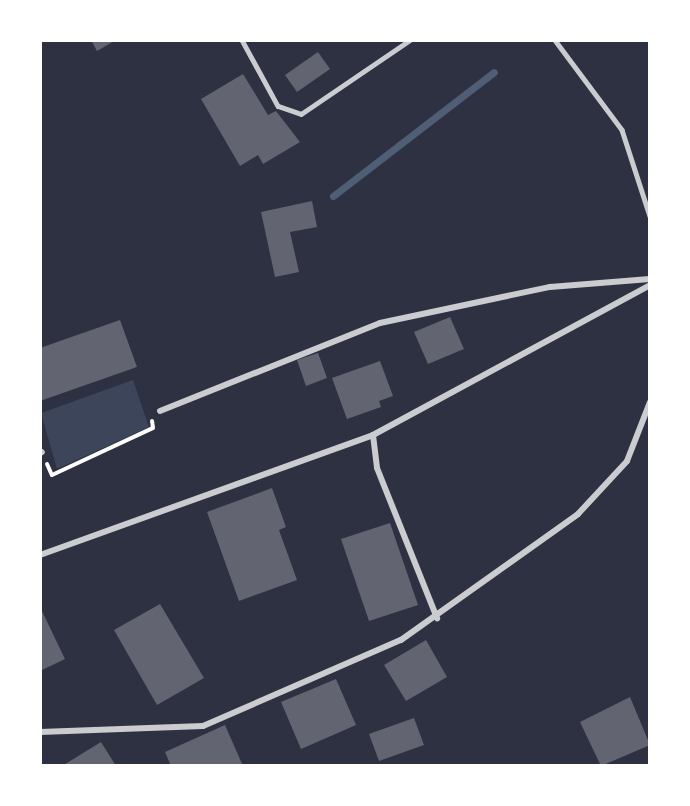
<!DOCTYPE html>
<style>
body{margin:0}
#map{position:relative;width:690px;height:806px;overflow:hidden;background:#2d3142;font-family:"DejaVu Sans",sans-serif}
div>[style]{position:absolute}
.green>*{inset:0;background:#3c4559}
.stream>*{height:7px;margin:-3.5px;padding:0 3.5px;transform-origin:3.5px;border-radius:3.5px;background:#4f5d75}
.building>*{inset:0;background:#626471}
.path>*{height:4px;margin:-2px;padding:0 2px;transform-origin:2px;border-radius:2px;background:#fff}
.service>*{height:4.5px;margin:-2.25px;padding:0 2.25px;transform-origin:2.25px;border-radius:2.25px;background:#caccd0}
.minor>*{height:6px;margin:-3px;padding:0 3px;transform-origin:3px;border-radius:3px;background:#caccd0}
span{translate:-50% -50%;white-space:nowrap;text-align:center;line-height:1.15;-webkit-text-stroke:6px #fff;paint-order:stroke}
.frame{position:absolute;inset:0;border:42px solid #fff;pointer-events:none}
</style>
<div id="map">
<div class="green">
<i style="clip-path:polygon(133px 380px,149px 427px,57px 469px,41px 413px)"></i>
</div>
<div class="stream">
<i style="left:333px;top:196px;width:203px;rotate:-37.6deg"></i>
</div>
<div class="building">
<i style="clip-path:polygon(91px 40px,116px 40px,97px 51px)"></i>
<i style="clip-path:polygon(318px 52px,330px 69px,297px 92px,285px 75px)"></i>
<i style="clip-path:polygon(243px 74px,268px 115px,276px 111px,300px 142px,263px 164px,258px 155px,240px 166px,201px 99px)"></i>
<i style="clip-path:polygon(312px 201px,317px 227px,290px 232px,299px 272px,275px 277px,261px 212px)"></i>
<i style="clip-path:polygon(450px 317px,464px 349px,428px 364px,414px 332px)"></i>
<i style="clip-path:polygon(120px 320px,137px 367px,40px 401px,40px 348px)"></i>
<i style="clip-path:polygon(318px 353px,327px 378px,306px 386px,297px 360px)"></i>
<i style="clip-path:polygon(380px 361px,393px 396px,379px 401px,381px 407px,347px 419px,332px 378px)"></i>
<i style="clip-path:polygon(272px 488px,286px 527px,279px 530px,297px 580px,239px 601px,207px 512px)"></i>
<i style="clip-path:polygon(390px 523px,418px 605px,369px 621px,341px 539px)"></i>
<i style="clip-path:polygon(160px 604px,204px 678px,157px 705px,114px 630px)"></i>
<i style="clip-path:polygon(40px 607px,65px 659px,40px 671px)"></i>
<i style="clip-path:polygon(426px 640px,447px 677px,406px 701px,384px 665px)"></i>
<i style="clip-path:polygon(336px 679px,356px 725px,301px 749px,281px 702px)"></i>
<i style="clip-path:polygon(630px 697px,650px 745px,601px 766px,580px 722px)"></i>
<i style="clip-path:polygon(414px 718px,424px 745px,379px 761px,369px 734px)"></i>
<i style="clip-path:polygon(225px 725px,243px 766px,171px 766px,165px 752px)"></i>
<i style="clip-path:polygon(101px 742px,116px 766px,62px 766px)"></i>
</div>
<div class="path">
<i style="left:47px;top:464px;width:12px;rotate:66deg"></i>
<i style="left:52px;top:475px;width:111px;rotate:-25deg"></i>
<i style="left:153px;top:428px;width:7px;rotate:-98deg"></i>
</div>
<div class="service">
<i style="left:242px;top:40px;width:75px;rotate:61.4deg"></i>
<i style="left:278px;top:106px;width:24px;rotate:19deg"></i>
<i style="left:301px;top:114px;width:132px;rotate:-34.2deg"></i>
<i style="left:555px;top:40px;width:112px;rotate:53.3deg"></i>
<i style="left:622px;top:130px;width:90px;rotate:72deg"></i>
</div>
<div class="minor">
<i style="left:160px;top:411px;width:237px;rotate:-21.8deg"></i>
<i style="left:380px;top:323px;width:174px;rotate:-12deg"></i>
<i style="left:550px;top:287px;width:100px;rotate:-4.6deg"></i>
<i style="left:373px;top:435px;width:33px;rotate:83deg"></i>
<i style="left:377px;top:468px;width:162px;rotate:68.2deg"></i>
<i style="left:40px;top:453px;width:2px;rotate:-27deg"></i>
<i style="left:40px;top:555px;width:354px;rotate:-19.8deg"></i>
<i style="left:373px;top:435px;width:315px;rotate:-28.4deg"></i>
<i style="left:40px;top:732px;width:163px;rotate:-2.1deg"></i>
<i style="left:203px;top:726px;width:216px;rotate:-23.5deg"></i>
<i style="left:401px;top:640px;width:217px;rotate:-35.4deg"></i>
<i style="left:578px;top:514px;width:72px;rotate:-47.2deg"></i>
<i style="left:627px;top:461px;width:63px;rotate:-68.7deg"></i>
</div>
<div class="frame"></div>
</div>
